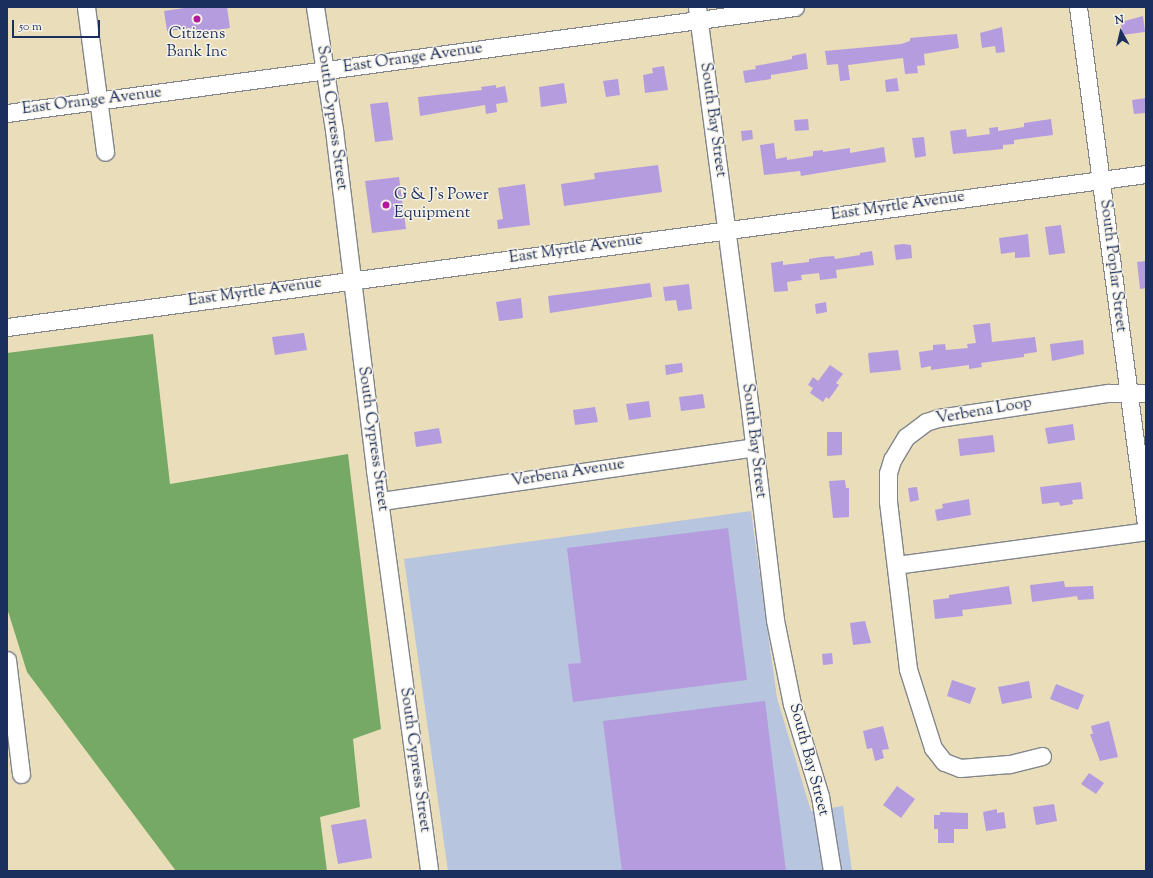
<!DOCTYPE html>
<style>
body{margin:0}
#map{position:relative;width:1153px;height:878px;overflow:hidden;background:#eadeba;font-family:"Sorts Mill Goudy",serif}
div>[style]{position:absolute}
.industrial>*{inset:0;background:#b7c5de}
.forest>*{inset:0;background:#76a965}
.building>*{inset:0;background:#b59cde}
.roads{filter:drop-shadow(1px 0 #82868c) drop-shadow(-1px 0 #82868c) drop-shadow(0 1px #82868c) drop-shadow(0 -1px #82868c)}
.minor>*{height:17px;margin:-8.5px;padding:0 8.5px;transform-origin:8.5px;border-radius:8.5px;background:#fff}
.dots>*{width:11px;height:11px;translate:-50% -50%;box-sizing:border-box;border:2px solid #f7f3e8;border-radius:50%}
span{translate:-50% -50%;white-space:nowrap;text-align:center;line-height:1.15;-webkit-text-stroke:3px #f7f3e8;paint-order:stroke}
.poi-label{font-size:16px;color:#1b2f5e}
.left{translate:0 -50%;text-align:left}
.street-label{font-size:16px;color:#1b2f5e}
.frame{position:absolute;inset:0;border:8px solid #1b2f5e;pointer-events:none}
.north{position:absolute;left:1101px;top:12px;width:40px;height:40px;-webkit-text-stroke:3px #f7f3e8;paint-order:stroke;rotate:352deg;font-size:11px;font-weight:700;line-height:16px;text-align:center;color:#1b2f5e}
.north::after{content:'';display:block;margin:auto;width:14px;height:18px;background:#1b2f5e;clip-path:polygon(50% 0,100% 100%,50% 72%,0 100%)}
.scale{position:absolute;left:12px;top:20px;width:88px;height:18px;box-sizing:border-box;border:2px solid #1b2f5e;border-top:0;padding-left:5px;font-size:12px;line-height:14px;white-space:nowrap;color:#1b2f5e;-webkit-text-stroke:3px #f7f3e8;paint-order:stroke}
</style>
<div id="map">
<div class="industrial">
<i style="clip-path:polygon(751px 511px,777px 698px,811px 811px,843px 806px,852px 871px,448px 871px,404px 559px)"></i>
</div>
<div class="forest">
<i style="clip-path:polygon(153px 334px,170px 484px,348px 454px,381px 729px,353px 739px,360px 807px,320px 817px,327px 871px,176px 871px,27px 672px,7px 608px,7px 353px)"></i>
</div>
<div class="building">
<i style="clip-path:polygon(191px 7px,227px 7px,230px 28px,196px 33px,195px 28px,167px 31px,164px 11px)"></i>
<i style="clip-path:polygon(1143px 16px,1145px 32px,1122px 35px,1121px 22px)"></i>
<i style="clip-path:polygon(1002px 27px,1005px 52px,996px 53px,995px 46px,982px 48px,980px 33px)"></i>
<i style="clip-path:polygon(957px 34px,959px 48px,924px 54px,925px 65px,917px 66px,918px 73px,905px 74px,903px 58px,848px 65px,850px 80px,840px 81px,838px 64px,827px 65px,825px 51px,901px 44px,910px 41px,910px 38px)"></i>
<i style="clip-path:polygon(806px 53px,808px 69px,771px 75px,771px 79px,745px 83px,743px 71px,756px 69px,755px 66px,782px 61px,792px 59px,792px 56px)"></i>
<i style="clip-path:polygon(664px 66px,668px 90px,645px 93px,643px 75px,653px 73px,652px 68px)"></i>
<i style="clip-path:polygon(897px 78px,899px 91px,886px 92px,885px 80px)"></i>
<i style="clip-path:polygon(618px 79px,620px 95px,606px 97px,603px 81px)"></i>
<i style="clip-path:polygon(564px 83px,567px 103px,541px 107px,539px 87px)"></i>
<i style="clip-path:polygon(496px 85px,496px 88px,505px 86px,508px 102px,496px 104px,497px 112px,486px 114px,485px 105px,420px 116px,418px 97px,482px 90px,481px 87px)"></i>
<i style="clip-path:polygon(1146px 98px,1146px 113px,1134px 114px,1132px 100px)"></i>
<i style="clip-path:polygon(388px 102px,393px 140px,375px 142px,370px 104px)"></i>
<i style="clip-path:polygon(808px 119px,809px 130px,795px 131px,794px 120px)"></i>
<i style="clip-path:polygon(1051px 119px,1053px 135px,1014px 140px,1014px 144px,1003px 145px,1003px 149px,953px 154px,950px 131px,966px 129px,967px 137px,990px 134px,989px 128px,998px 127px,998px 131px,1024px 127px,1024px 123px)"></i>
<i style="clip-path:polygon(752px 130px,753px 139px,742px 141px,741px 131px)"></i>
<i style="clip-path:polygon(924px 137px,926px 156px,915px 158px,912px 138px)"></i>
<i style="clip-path:polygon(774px 143px,776px 159px,787px 157px,787px 160px,813px 156px,813px 151px,823px 150px,823px 152px,850px 148px,850px 153px,884px 147px,886px 162px,801px 176px,800px 171px,764px 175px,760px 145px)"></i>
<i style="clip-path:polygon(658px 165px,662px 192px,564px 206px,561px 184px,595px 179px,594px 173px)"></i>
<i style="clip-path:polygon(399px 177px,406px 229px,372px 233px,365px 181px)"></i>
<i style="clip-path:polygon(525px 184px,530px 225px,498px 229px,497px 220px,503px 219px,498px 188px)"></i>
<i style="clip-path:polygon(1061px 225px,1065px 253px,1049px 255px,1045px 227px)"></i>
<i style="clip-path:polygon(1028px 234px,1030px 257px,1015px 258px,1015px 252px,1001px 254px,999px 238px)"></i>
<i style="clip-path:polygon(904px 244px,911px 245px,912px 258px,896px 260px,894px 245px)"></i>
<i style="clip-path:polygon(872px 251px,874px 265px,836px 270px,837px 278px,820px 280px,819px 273px,801px 275px,802px 280px,787px 282px,788px 291px,774px 292px,771px 263px,783px 261px,783px 265px,809px 262px,809px 259px,821px 257px,834px 256px,835px 259px,860px 255px,860px 253px)"></i>
<i style="clip-path:polygon(1146px 261px,1146px 288px,1140px 289px,1137px 262px)"></i>
<i style="clip-path:polygon(650px 283px,652px 297px,550px 313px,548px 296px)"></i>
<i style="clip-path:polygon(689px 284px,692px 309px,678px 311px,676px 300px,665px 301px,663px 287px)"></i>
<i style="clip-path:polygon(521px 298px,523px 318px,499px 321px,496px 302px)"></i>
<i style="clip-path:polygon(826px 302px,827px 312px,816px 314px,815px 304px)"></i>
<i style="clip-path:polygon(990px 323px,992px 342px,1035px 337px,1037px 352px,1024px 354px,1024px 357px,981px 363px,982px 367px,969px 369px,969px 365px,931px 370px,931px 366px,921px 368px,919px 352px,933px 350px,933px 345px,945px 344px,946px 350px,968px 348px,967px 344px,976px 343px,973px 325px)"></i>
<i style="clip-path:polygon(304px 333px,307px 350px,275px 355px,272px 337px)"></i>
<i style="clip-path:polygon(1083px 340px,1084px 354px,1052px 361px,1050px 344px)"></i>
<i style="clip-path:polygon(898px 350px,901px 370px,870px 373px,868px 353px)"></i>
<i style="clip-path:polygon(682px 363px,683px 372px,666px 375px,665px 365px)"></i>
<i style="clip-path:polygon(830px 365px,843px 374px,836px 383px,839px 385px,829px 399px,826px 397px,823px 402px,810px 393px,813px 388px,808px 385px,813px 377px,818px 381px)"></i>
<i style="clip-path:polygon(703px 394px,705px 408px,681px 411px,679px 397px)"></i>
<i style="clip-path:polygon(649px 401px,651px 417px,629px 420px,626px 404px)"></i>
<i style="clip-path:polygon(595px 407px,598px 422px,575px 425px,573px 410px)"></i>
<i style="clip-path:polygon(1073px 424px,1075px 440px,1048px 444px,1045px 428px)"></i>
<i style="clip-path:polygon(439px 428px,442px 443px,416px 447px,414px 432px)"></i>
<i style="clip-path:polygon(827px 432px,842px 432px,842px 455px,827px 456px)"></i>
<i style="clip-path:polygon(993px 435px,995px 452px,960px 456px,958px 439px)"></i>
<i style="clip-path:polygon(845px 480px,846px 488px,849px 488px,849px 517px,833px 518px,829px 481px)"></i>
<i style="clip-path:polygon(1081px 482px,1083px 499px,1072px 500px,1073px 504px,1060px 506px,1059px 502px,1042px 504px,1040px 487px)"></i>
<i style="clip-path:polygon(917px 487px,919px 500px,910px 502px,908px 488px)"></i>
<i style="clip-path:polygon(969px 499px,971px 515px,937px 521px,935px 510px,943px 508px,942px 504px)"></i>
<i style="clip-path:polygon(728px 528px,747px 680px,573px 702px,568px 664px,581px 663px,567px 548px)"></i>
<i style="clip-path:polygon(1064px 581px,1065px 587px,1093px 586px,1094px 599px,1078px 600px,1077px 596px,1032px 602px,1030px 585px)"></i>
<i style="clip-path:polygon(1009px 586px,1012px 604px,962px 610px,963px 616px,935px 619px,933px 600px,949px 598px,949px 595px)"></i>
<i style="clip-path:polygon(865px 621px,871px 643px,853px 645px,850px 623px)"></i>
<i style="clip-path:polygon(832px 653px,833px 664px,823px 665px,822px 654px)"></i>
<i style="clip-path:polygon(952px 680px,976px 688px,970px 704px,947px 696px)"></i>
<i style="clip-path:polygon(1029px 681px,1032px 698px,1002px 704px,998px 687px)"></i>
<i style="clip-path:polygon(1056px 684px,1084px 695px,1078px 710px,1050px 699px)"></i>
<i style="clip-path:polygon(765px 701px,786px 871px,622px 871px,603px 721px)"></i>
<i style="clip-path:polygon(1109px 721px,1118px 757px,1100px 761px,1090px 734px,1093px 734px,1091px 726px)"></i>
<i style="clip-path:polygon(883px 726px,889px 749px,882px 750px,884px 758px,875px 761px,872px 748px,867px 749px,863px 731px)"></i>
<i style="clip-path:polygon(1089px 773px,1104px 783px,1096px 794px,1081px 784px)"></i>
<i style="clip-path:polygon(897px 786px,915px 799px,901px 818px,883px 805px)"></i>
<i style="clip-path:polygon(1054px 804px,1057px 821px,1036px 825px,1033px 807px)"></i>
<i style="clip-path:polygon(997px 809px,997px 813px,1004px 812px,1006px 828px,986px 831px,983px 812px)"></i>
<i style="clip-path:polygon(940px 812px,968px 813px,968px 829px,954px 829px,954px 843px,938px 843px,938px 829px,934px 829px,934px 815px,940px 815px)"></i>
<i style="clip-path:polygon(366px 819px,372px 858px,338px 864px,331px 825px)"></i>
</div>
<div class="roads">
<div class="minor">
<i style="left:86px;top:7px;width:146px;rotate:82.5deg"></i>
<i style="left:315px;top:7px;width:124px;rotate:81.2deg"></i>
<i style="left:334px;top:130px;width:342px;rotate:83.1deg"></i>
<i style="left:375px;top:470px;width:405px;rotate:82.3deg"></i>
<i style="left:697px;top:7px;width:406px;rotate:82.5deg"></i>
<i style="left:750px;top:410px;width:211px;rotate:83.2deg"></i>
<i style="left:775px;top:620px;width:86px;rotate:78.6deg"></i>
<i style="left:792px;top:704px;width:96px;rotate:73.1deg"></i>
<i style="left:820px;top:796px;width:76px;rotate:80.9deg"></i>
<i style="left:1078px;top:7px;width:522px;rotate:82.52deg"></i>
<i style="left:7px;top:113px;width:795px;rotate:-7.66deg"></i>
<i style="left:7px;top:327px;width:1149px;rotate:-7.65deg"></i>
<i style="left:381px;top:501px;width:377px;rotate:-8.2deg"></i>
<i style="left:896px;top:565px;width:252px;rotate:-7.7deg"></i>
<i style="left:7px;top:660px;width:115px;rotate:83deg"></i>
<i style="left:1042px;top:756px;width:34px;rotate:166deg"></i>
<i style="left:1009px;top:764px;width:49px;rotate:175.3deg"></i>
<i style="left:960px;top:768px;width:17px;rotate:-159deg"></i>
<i style="left:944px;top:762px;width:18px;rotate:-128deg"></i>
<i style="left:933px;top:748px;width:83px;rotate:-107.6deg"></i>
<i style="left:908px;top:669px;width:169px;rotate:-96.8deg"></i>
<i style="left:888px;top:501px;width:28px;rotate:-90deg"></i>
<i style="left:888px;top:473px;width:14px;rotate:-73deg"></i>
<i style="left:892px;top:460px;width:27px;rotate:-59deg"></i>
<i style="left:906px;top:437px;width:25px;rotate:-37deg"></i>
<i style="left:926px;top:422px;width:13px;rotate:-18deg"></i>
<i style="left:938px;top:418px;width:172px;rotate:-8.4deg"></i>
<i style="left:1108px;top:393px;width:38px"></i>
</div>
</div>
<div class="dots">
<i style="left:197px;top:19px;background:#b5179e"></i>
<i style="left:386px;top:205px;background:#b5179e"></i>
</div>
<div class="poi-label">
<span style="left:197px;top:44px">Citizens<br>Bank Inc</span>
<span class="left" style="left:394px;top:205px">G &amp; J's Power<br>Equipment</span>
</div>
<div class="street-label">
<span style="left:413px;top:59px;rotate:-8deg">East Orange Avenue</span>
<span style="left:92px;top:102px;rotate:-7deg">East Orange Avenue</span>
<span style="left:331px;top:118px;rotate:82deg">South Cypress Street</span>
<span style="left:712px;top:120px;rotate:82deg">South Bay Street</span>
<span style="left:898px;top:207px;rotate:-8deg">East Myrtle Avenue</span>
<span style="left:576px;top:250px;rotate:-8deg">East Myrtle Avenue</span>
<span style="left:1112px;top:266px;rotate:83deg">South Poplar Street</span>
<span style="left:255px;top:293px;rotate:-8deg">East Myrtle Avenue</span>
<span style="left:984px;top:412px;rotate:-10deg">Verbena Loop</span>
<span style="left:372px;top:439px;rotate:82deg">South Cypress Street</span>
<span style="left:753px;top:441px;rotate:83deg">South Bay Street</span>
<span style="left:568px;top:474px;rotate:-9deg">Verbena Avenue</span>
<span style="left:414px;top:760px;rotate:82deg">South Cypress Street</span>
<span style="left:808px;top:760px;rotate:75deg">South Bay Street</span>
</div>
<div class="frame"></div>
<div class="north">N</div>
<div class="scale">50 m</div>
</div>
